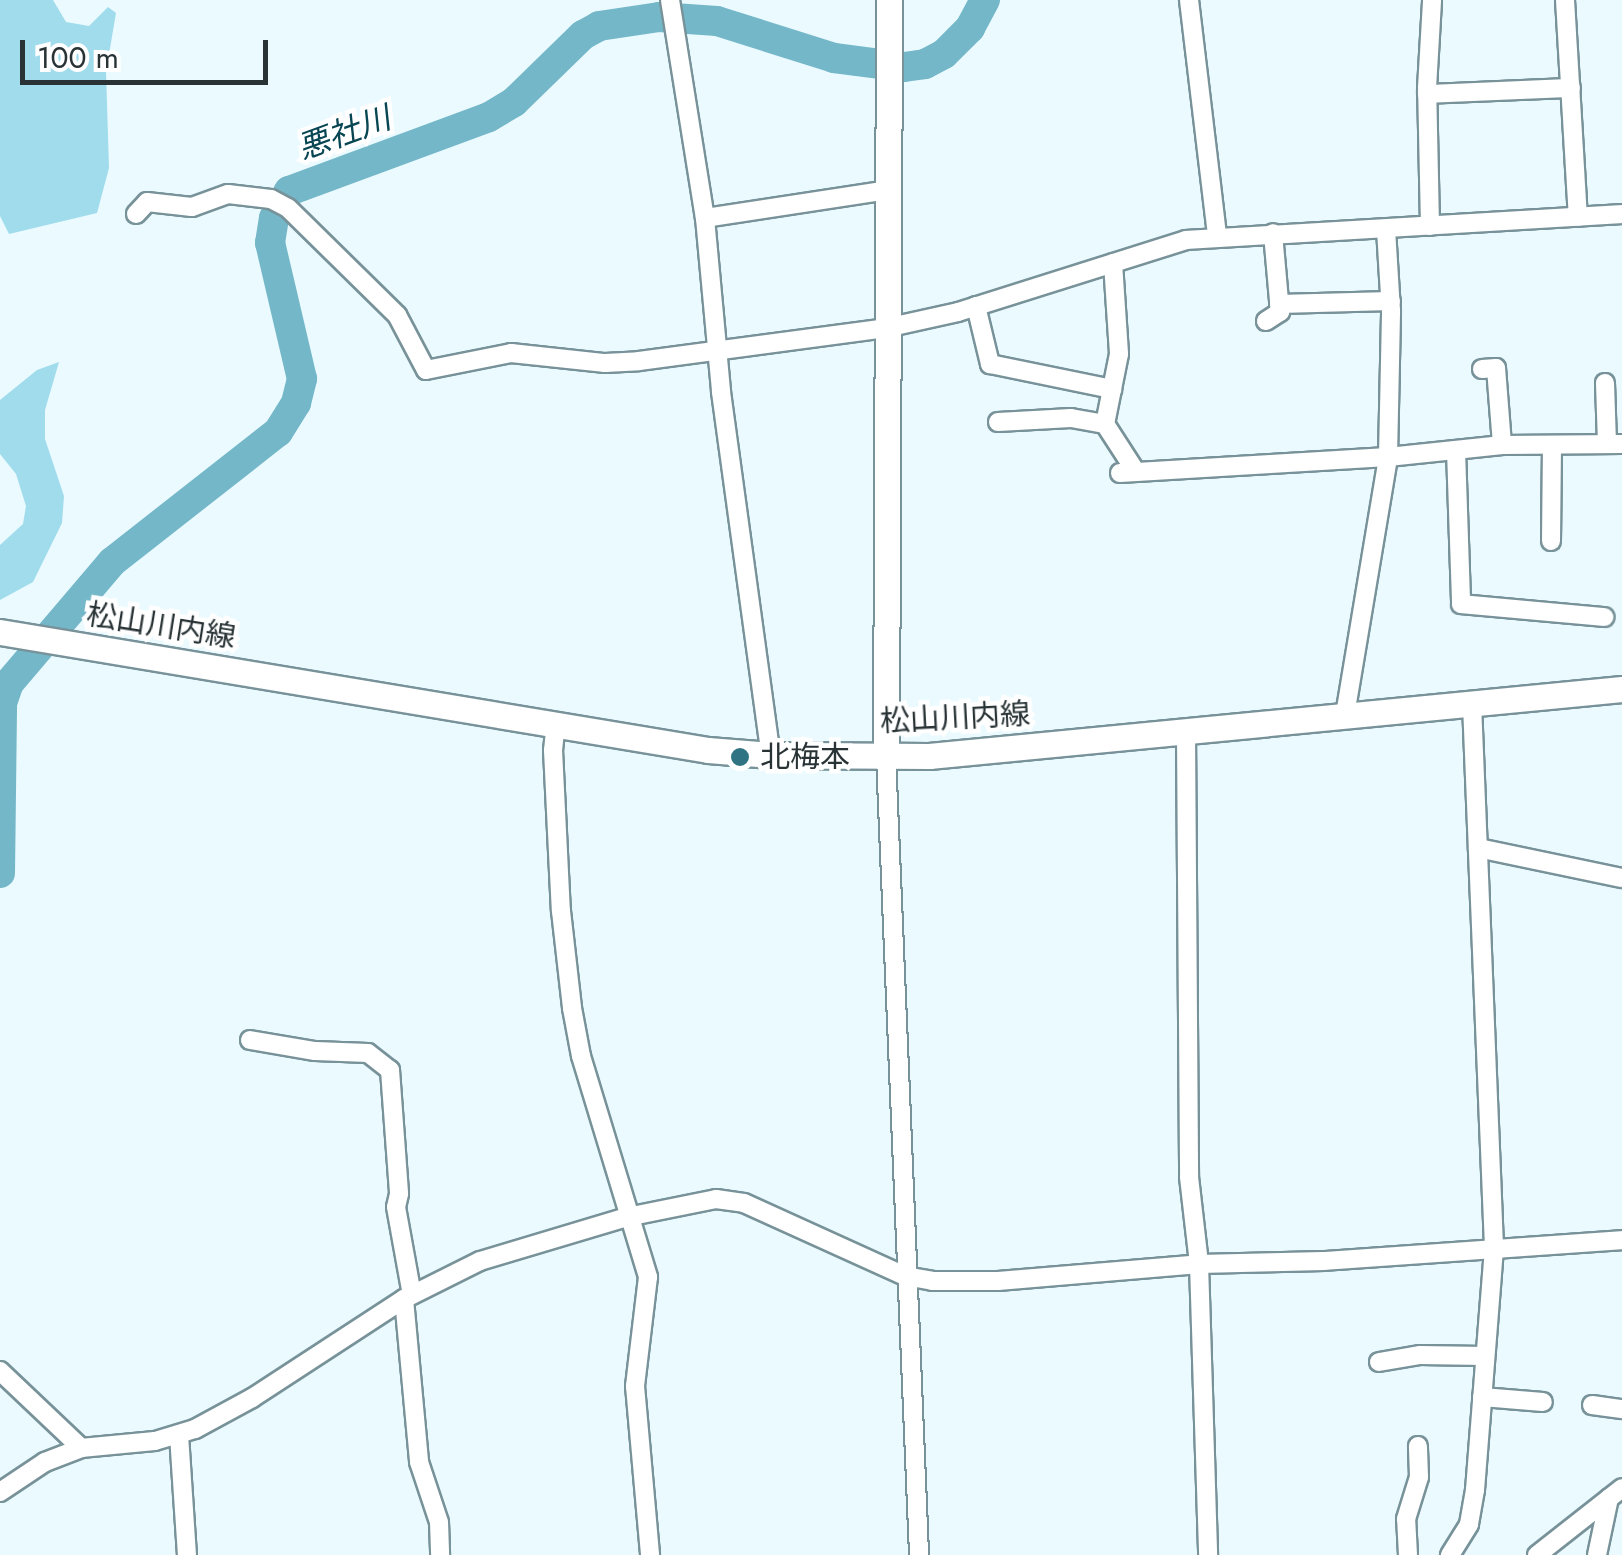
<!DOCTYPE html>
<meta charset="utf-8">
<style>
body{margin:0}
#map{position:relative;width:1622px;height:1555px;overflow:hidden;background:#eafaff;font-family:Jost,"Noto Sans JP",sans-serif}
div>[style]{position:absolute}
.green>*{inset:0;background:#a0dcec}
.river>*{height:30px;margin:-15px;padding:0 15px;transform-origin:15px;border-radius:15px;background:#74b7c8}
.roads{filter:drop-shadow(2px 0 #789299) drop-shadow(-2px 0 #789299) drop-shadow(0 2px #789299) drop-shadow(0 -2px #789299)}
.street>*{height:18px;margin:-9px;padding:0 9px;transform-origin:9px;border-radius:9px;background:#fff}
.secondary>*{height:25px;margin:-12.5px;padding:0 12.5px;transform-origin:12.5px;border-radius:12.5px;background:#fff}
.dots>*{width:28px;height:28px;translate:-50% -50%;box-sizing:border-box;border:5px solid #fff;border-radius:50%}
span{translate:-50% -50%;white-space:nowrap;text-align:center;line-height:1.15;-webkit-text-stroke:9px #fff;paint-order:stroke}
.street-label{font-size:30px;color:#293336}
.poi-label{font-size:30px;color:#293336}
.left{translate:0 -50%;text-align:left}
.water-label{font-size:32px;color:#084653;font-style:italic}
.scale{position:absolute;left:20px;top:40px;width:248px;height:45px;box-sizing:border-box;border:5px solid #293336;border-top:0;padding-left:12px;font-size:30px;line-height:35px;white-space:nowrap;color:#293336;-webkit-text-stroke:8px #fff;paint-order:stroke}
</style>
<div id="map">
<div class="green">
<i style="clip-path:polygon(0 0,53px 0,66px 22px,89px 26px,108px 7px,116px 13px,106px 72px,109px 168px,97px 213px,9px 234px,0 216px)"></i>
<i style="clip-path:polygon(59px 362px,45px 410px,45px 439px,64px 496px,62px 523px,33px 582px,0 600px,0 545px,23px 524px,26px 506px,16px 474px,0 454px,0 400px,37px 370px)"></i>
</div>
<div class="river">
<i style="left:0;top:873px;width:170px;rotate:-89.3deg"></i>
<i style="left:2px;top:703px;width:21px;rotate:-71deg"></i>
<i style="left:9px;top:683px;width:159px;rotate:-49.6deg"></i>
<i style="left:112px;top:562px;width:211px;rotate:-38.1deg"></i>
<i style="left:278px;top:432px;width:34px;rotate:-58deg"></i>
<i style="left:296px;top:403px;width:25px;rotate:-76deg"></i>
<i style="left:302px;top:379px;width:140px;rotate:-103.2deg"></i>
<i style="left:270px;top:243px;width:25px;rotate:-81deg"></i>
<i style="left:274px;top:218px;width:31px;rotate:-61deg"></i>
<i style="left:289px;top:191px;width:213px;rotate:-20.3deg"></i>
<i style="left:489px;top:117px;width:29px;rotate:-31deg"></i>
<i style="left:514px;top:102px;width:96px;rotate:-44.2deg"></i>
<i style="left:583px;top:35px;width:18px;rotate:-29deg"></i>
<i style="left:599px;top:26px;width:61px;rotate:-8.5deg"></i>
<i style="left:659px;top:17px;width:58px;rotate:3.9deg"></i>
<i style="left:717px;top:21px;width:123px;rotate:17.5deg"></i>
<i style="left:834px;top:58px;width:71px;rotate:7.3deg"></i>
<i style="left:904px;top:67px;width:21px;rotate:-8deg"></i>
<i style="left:925px;top:64px;width:21px;rotate:-28deg"></i>
<i style="left:944px;top:54px;width:37px;rotate:-45deg"></i>
<i style="left:970px;top:28px;width:32px;rotate:-62deg"></i>
</div>
<div class="roads">
<div class="street">
<i style="left:670px;top:0;width:221px;rotate:80.9deg"></i>
<i style="left:705px;top:218px;width:175px;rotate:84.7deg"></i>
<i style="left:721px;top:392px;width:366px;rotate:82.2deg"></i>
<i style="left:1189px;top:0;width:238px;rotate:83.2deg"></i>
<i style="left:1565px;top:0;width:217px;rotate:86.6deg"></i>
<i style="left:1427px;top:94px;width:144px;rotate:-2.4deg"></i>
<i style="left:136px;top:214px;width:16px;rotate:-47deg"></i>
<i style="left:147px;top:202px;width:45px;rotate:6.3deg"></i>
<i style="left:192px;top:207px;width:38px;rotate:-20deg"></i>
<i style="left:228px;top:194px;width:43px;rotate:6.6deg"></i>
<i style="left:271px;top:199px;width:19px;rotate:28deg"></i>
<i style="left:288px;top:208px;width:153px;rotate:44.5deg"></i>
<i style="left:397px;top:315px;width:62px;rotate:62.2deg"></i>
<i style="left:426px;top:370px;width:87px;rotate:-11.3deg"></i>
<i style="left:511px;top:353px;width:95px;rotate:6.1deg"></i>
<i style="left:605px;top:363px;width:34px;rotate:-3deg"></i>
<i style="left:639px;top:361px;width:249px;rotate:-7.6deg"></i>
<i style="left:886px;top:328px;width:74px;rotate:-12.5deg"></i>
<i style="left:958px;top:312px;width:239px;rotate:-17.5deg"></i>
<i style="left:1186px;top:240px;width:437px;rotate:-3.4deg"></i>
<i style="left:705px;top:218px;width:184px;rotate:-8.7deg"></i>
<i style="left:1430px;top:226px;width:138px;rotate:-91.2deg"></i>
<i style="left:1427px;top:88px;width:88px;rotate:-86.7deg"></i>
<i style="left:1113px;top:263px;width:91px;rotate:86.2deg"></i>
<i style="left:1119px;top:354px;width:71px;rotate:101.3deg"></i>
<i style="left:1105px;top:424px;width:57px;rotate:57.1deg"></i>
<i style="left:1279px;top:304px;width:112px;rotate:-1.5deg"></i>
<i style="left:976px;top:306px;width:60px;rotate:76.4deg"></i>
<i style="left:990px;top:364px;width:125px;rotate:11.6deg"></i>
<i style="left:1266px;top:321px;width:17px;rotate:-33deg"></i>
<i style="left:1280px;top:312px;width:79px;rotate:-95.1deg"></i>
<i style="left:1482px;top:369px;width:14px;rotate:-4deg"></i>
<i style="left:1496px;top:368px;width:77px;rotate:85.5deg"></i>
<i style="left:1605px;top:383px;width:61px;rotate:88.1deg"></i>
<i style="left:998px;top:422px;width:73px;rotate:-3.1deg"></i>
<i style="left:1071px;top:418px;width:35px;rotate:10deg"></i>
<i style="left:1456px;top:450px;width:154px;rotate:88.1deg"></i>
<i style="left:1461px;top:604px;width:144px;rotate:5.2deg"></i>
<i style="left:1120px;top:473px;width:268px;rotate:-3.4deg"></i>
<i style="left:1388px;top:457px;width:115px;rotate:-6deg"></i>
<i style="left:1502px;top:445px;width:120px;rotate:-0.5deg"></i>
<i style="left:1551px;top:541px;width:93px;rotate:-89.4deg"></i>
<i style="left:1345px;top:715px;width:262px;rotate:-80.5deg"></i>
<i style="left:1388px;top:457px;width:146px;rotate:-88.8deg"></i>
<i style="left:1391px;top:311px;width:82px;rotate:-93.5deg"></i>
<i style="left:556px;top:722px;width:28px;rotate:96deg"></i>
<i style="left:553px;top:750px;width:161px;rotate:87.2deg"></i>
<i style="left:561px;top:911px;width:98px;rotate:83.5deg"></i>
<i style="left:572px;top:1008px;width:49px;rotate:79.4deg"></i>
<i style="left:581px;top:1056px;width:231px;rotate:73.1deg"></i>
<i style="left:648px;top:1277px;width:110px;rotate:96.8deg"></i>
<i style="left:635px;top:1386px;width:170px;rotate:84.9deg"></i>
<i style="left:1186px;top:733px;width:444px;rotate:89.6deg"></i>
<i style="left:1189px;top:1177px;width:88px;rotate:83.4deg"></i>
<i style="left:1199px;top:1264px;width:291px;rotate:88.2deg"></i>
<i style="left:886px;top:756px;width:800px;rotate:87.63deg"></i>
<i style="left:1478px;top:848px;width:147px;rotate:11.8deg"></i>
<i style="left:250px;top:1040px;width:66px;rotate:9.6deg"></i>
<i style="left:315px;top:1051px;width:53px;rotate:2.2deg"></i>
<i style="left:368px;top:1053px;width:28px;rotate:38deg"></i>
<i style="left:390px;top:1070px;width:124px;rotate:85.8deg"></i>
<i style="left:399px;top:1194px;width:13px;rotate:103deg"></i>
<i style="left:396px;top:1207px;width:89px;rotate:79.7deg"></i>
<i style="left:404px;top:1299px;width:164px;rotate:84.7deg"></i>
<i style="left:419px;top:1462px;width:63px;rotate:71.6deg"></i>
<i style="left:439px;top:1522px;width:33px;rotate:88deg"></i>
<i style="left:1379px;top:1362px;width:42px;rotate:-9.7deg"></i>
<i style="left:1420px;top:1355px;width:65px;rotate:0.9deg"></i>
<i style="left:0;top:1371px;width:112px;rotate:43.5deg"></i>
<i style="left:1482px;top:1397px;width:61px;rotate:4.7deg"></i>
<i style="left:1592px;top:1405px;width:30px;rotate:8deg"></i>
<i style="left:179px;top:1435px;width:120px;rotate:86.2deg"></i>
<i style="left:0;top:1492px;width:54px;rotate:-33.7deg"></i>
<i style="left:45px;top:1462px;width:39px;rotate:-21deg"></i>
<i style="left:81px;top:1448px;width:74px;rotate:-5.4deg"></i>
<i style="left:155px;top:1441px;width:42px;rotate:-16.7deg"></i>
<i style="left:195px;top:1429px;width:65px;rotate:-28.5deg"></i>
<i style="left:252px;top:1398px;width:181px;rotate:-33.1deg"></i>
<i style="left:404px;top:1299px;width:85px;rotate:-26.6deg"></i>
<i style="left:480px;top:1261px;width:153px;rotate:-16.7deg"></i>
<i style="left:627px;top:1217px;width:91px;rotate:-11.4deg"></i>
<i style="left:716px;top:1199px;width:28px;rotate:8deg"></i>
<i style="left:744px;top:1203px;width:177px;rotate:24.4deg"></i>
<i style="left:905px;top:1276px;width:27px;rotate:10deg"></i>
<i style="left:932px;top:1281px;width:66px"></i>
<i style="left:998px;top:1281px;width:202px;rotate:-4.8deg"></i>
<i style="left:1199px;top:1264px;width:125px;rotate:-1.4deg"></i>
<i style="left:1324px;top:1261px;width:299px;rotate:-4deg"></i>
<i style="left:1408px;top:1555px;width:36px;rotate:-93deg"></i>
<i style="left:1406px;top:1519px;width:44px;rotate:-72.8deg"></i>
<i style="left:1419px;top:1477px;width:31px;rotate:-92deg"></i>
<i style="left:1450px;top:1555px;width:36px;rotate:-58deg"></i>
<i style="left:1469px;top:1524px;width:35px;rotate:-80deg"></i>
<i style="left:1475px;top:1490px;width:244px;rotate:-85.5deg"></i>
<i style="left:1494px;top:1247px;width:543px;rotate:-92.32deg"></i>
<i style="left:1537px;top:1555px;width:108px;rotate:-38.2deg"></i>
<i style="left:1597px;top:1555px;width:58px;rotate:-78.1deg"></i>
</div>
<div class="secondary">
<i style="left:0;top:632px;width:718px;rotate:9.46deg"></i>
<i style="left:708px;top:750px;width:63px;rotate:4.5deg"></i>
<i style="left:771px;top:755px;width:158px;rotate:0.4deg"></i>
<i style="left:929px;top:756px;width:696px;rotate:-5.52deg"></i>
<i style="left:886px;top:756px;width:756px;rotate:-89.77deg"></i>
</div>
</div>
<div class="dots">
<i style="left:740px;top:757px;background:#307484"></i>
</div>
<div class="street-label">
<span style="left:161px;top:626px;rotate:9deg">松山川内線</span>
<span style="left:955px;top:718px;rotate:-3deg">松山川内線</span>
</div>
<div class="poi-label">
<span class="left" style="left:760px;top:757px">北梅本</span>
</div>
<div class="water-label">
<span style="left:344px;top:133px;rotate:-20deg">悪社川</span>
</div>
<div class="scale">100 m</div>
</div>
